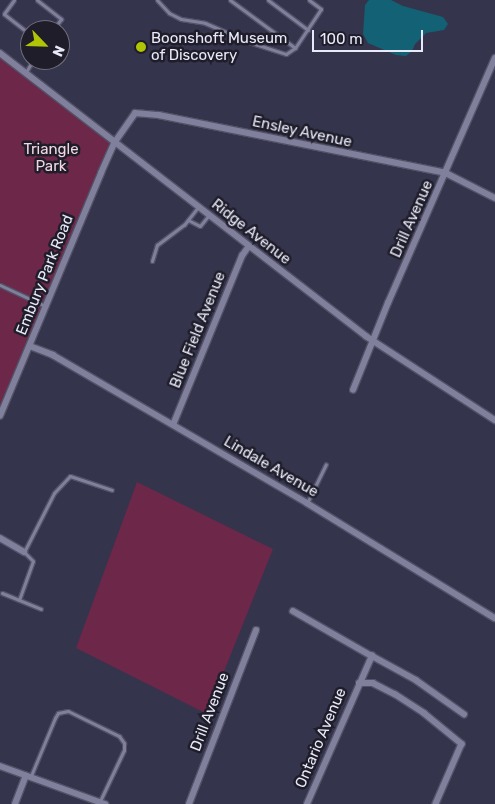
<!DOCTYPE html>
<style>
body{margin:0}
#map{position:relative;width:495px;height:804px;overflow:hidden;background:#35344d;font-family:Rubik,sans-serif}
div>[style]{position:absolute}
.green>*{inset:0;background:#6c2749}
.water>*{inset:0;background:#136174}
.roads{filter:drop-shadow(1px 0 #525166) drop-shadow(-1px 0 #525166) drop-shadow(0 1px #525166) drop-shadow(0 -1px #525166)}
.lane>*{height:3px;margin:-1.5px;padding:0 1.5px;transform-origin:1.5px;border-radius:1.5px;background:#80809d}
.street>*{height:5.5px;margin:-2.75px;padding:0 2.75px;transform-origin:2.75px;border-radius:2.75px;background:#80809d}
.dots>*{width:14px;height:14px;translate:-50% -50%;box-sizing:border-box;border:2px solid #1e1d29;border-radius:50%}
span{translate:-50% -50%;white-space:nowrap;text-align:center;line-height:1.15;-webkit-text-stroke:5px #1e1d29;paint-order:stroke}
.poi-label{font-size:15px;color:#e8e9f9}
.left{translate:0 -50%;text-align:left}
.street-label{font-size:15px;color:#e8e9f9}
.park-label{font-size:15px;color:#f1d7e1}
.north{position:absolute;left:20px;top:20px;width:50px;height:50px;box-sizing:border-box;background:#1e1d29;border:1px solid #6f6f7c;border-radius:50%;rotate:114deg;font-size:14px;font-weight:700;line-height:20px;text-align:center;color:#e8e9f9}
.north::after{content:'';display:block;margin:auto;width:18px;height:22px;background:#afc505;clip-path:polygon(50% 0,100% 100%,50% 72%,0 100%)}
.scale{position:absolute;left:312px;top:30px;width:111px;height:22px;box-sizing:border-box;border:2px solid #e8e9f9;border-top:0;padding-left:6px;font-size:15px;line-height:18px;white-space:nowrap;color:#e8e9f9;-webkit-text-stroke:4px #1e1d29;paint-order:stroke}
</style>
<div id="map">
<div class="green">
<i style="clip-path:polygon(0 53px,115px 142px,0 416px)"></i>
<i style="clip-path:polygon(137px 482px,273px 549px,207px 714px,76px 648px)"></i>
</div>
<div class="water">
<i style="clip-path:polygon(369px 0,391px 0,403px 6px,443px 17px,448px 24px,444px 30px,426px 33px,415px 44px,412px 51px,406px 56px,396px 55px,368px 43px,363px 34px,365px 5px)"></i>
</div>
<div class="roads">
<div class="lane">
<i style="left:14px;top:0;width:17px;rotate:126deg"></i>
<i style="left:4px;top:14px;width:33px;rotate:38deg"></i>
<i style="left:37px;top:0;width:31px;rotate:38deg"></i>
<i style="left:61px;top:19px;width:14px;rotate:126deg"></i>
<i style="left:157px;top:0;width:18px;rotate:47deg"></i>
<i style="left:169px;top:13px;width:13px;rotate:27deg"></i>
<i style="left:181px;top:19px;width:24px;rotate:9deg"></i>
<i style="left:205px;top:23px;width:51px;rotate:23.1deg"></i>
<i style="left:252px;top:43px;width:36px;rotate:18deg"></i>
<i style="left:286px;top:54px;width:11px;rotate:-34deg"></i>
<i style="left:295px;top:48px;width:47px;rotate:-56.3deg"></i>
<i style="left:321px;top:9px;width:15px;rotate:-143deg"></i>
<i style="left:230px;top:0;width:81px;rotate:36.4deg"></i>
<i style="left:268px;top:0;width:50px;rotate:36.9deg"></i>
<i style="left:26px;top:72px;width:14px;rotate:-60deg"></i>
<i style="left:188px;top:220px;width:13px;rotate:27deg"></i>
<i style="left:200px;top:226px;width:14px;rotate:-51deg"></i>
<i style="left:152px;top:261px;width:17px;rotate:-73deg"></i>
<i style="left:157px;top:245px;width:34px;rotate:-37deg"></i>
<i style="left:184px;top:225px;width:23px;rotate:-52deg"></i>
<i style="left:0;top:285px;width:50px;rotate:25deg"></i>
<i style="left:307px;top:503px;width:43px;rotate:-64deg"></i>
<i style="left:2px;top:593px;width:42px;rotate:22.3deg"></i>
<i style="left:19px;top:600px;width:41px;rotate:-70.3deg"></i>
<i style="left:33px;top:561px;width:13px;rotate:-135deg"></i>
<i style="left:24px;top:552px;width:66px;rotate:-63deg"></i>
<i style="left:54px;top:493px;width:23px;rotate:-47deg"></i>
<i style="left:70px;top:476px;width:44px;rotate:18.4deg"></i>
<i style="left:30px;top:778px;width:65px;rotate:-67.4deg"></i>
<i style="left:55px;top:718px;width:6px;rotate:-59deg"></i>
<i style="left:58px;top:713px;width:10px;rotate:-11deg"></i>
<i style="left:68px;top:711px;width:57px;rotate:26.1deg"></i>
<i style="left:119px;top:736px;width:9px;rotate:54deg"></i>
<i style="left:124px;top:743px;width:7px;rotate:90deg"></i>
<i style="left:124px;top:750px;width:56px;rotate:115.2deg"></i>
</div>
<div class="street">
<i style="left:0;top:53px;width:463px;rotate:37.7deg"></i>
<i style="left:366px;top:336px;width:154px;rotate:33.1deg"></i>
<i style="left:30px;top:346px;width:25px;rotate:21deg"></i>
<i style="left:53px;top:355px;width:294px;rotate:30.2deg"></i>
<i style="left:307px;top:503px;width:220px;rotate:31.5deg"></i>
<i style="left:353px;top:390px;width:94px;rotate:-68.1deg"></i>
<i style="left:388px;top:303px;width:267px;rotate:-66.4deg"></i>
<i style="left:0;top:416px;width:263px;rotate:-67.4deg"></i>
<i style="left:101px;top:173px;width:34px;rotate:-66deg"></i>
<i style="left:115px;top:142px;width:35px;rotate:-55deg"></i>
<i style="left:135px;top:113px;width:24px;rotate:5deg"></i>
<i style="left:159px;top:115px;width:293px;rotate:11.4deg"></i>
<i style="left:446px;top:173px;width:55px;rotate:27deg"></i>
<i style="left:173px;top:425px;width:183px;rotate:-67.8deg"></i>
<i style="left:242px;top:256px;width:12px;rotate:-55deg"></i>
<i style="left:0;top:538px;width:28px;rotate:30deg"></i>
<i style="left:293px;top:611px;width:91px;rotate:29.7deg"></i>
<i style="left:359px;top:683px;width:14px"></i>
<i style="left:373px;top:683px;width:25px;rotate:27deg"></i>
<i style="left:395px;top:694px;width:35px;rotate:33deg"></i>
<i style="left:424px;top:713px;width:49px;rotate:39.2deg"></i>
<i style="left:462px;top:744px;width:65px;rotate:113.4deg"></i>
<i style="left:0;top:766px;width:112px;rotate:19.9deg"></i>
<i style="left:15px;top:804px;width:30px;rotate:-69deg"></i>
<i style="left:189px;top:804px;width:186px;rotate:-68.9deg"></i>
<i style="left:307px;top:804px;width:162px;rotate:-66.3deg"></i>
<i style="left:372px;top:656px;width:50px;rotate:28.6deg"></i>
<i style="left:416px;top:680px;width:59px;rotate:35.3deg"></i>
</div>
</div>
<div class="dots">
<i style="left:141px;top:47px;background:#afc505"></i>
</div>
<div class="poi-label">
<span class="left" style="left:151px;top:47px">Boonshoft Museum<br>of Discovery</span>
</div>
<div class="street-label">
<span style="left:302px;top:132px;rotate:12deg">Ensley Avenue</span>
<span style="left:412px;top:219px;rotate:-66deg">Drill Avenue</span>
<span style="left:251px;top:232px;rotate:38deg">Ridge Avenue</span>
<span style="left:45px;top:275px;rotate:-68deg">Embury Park Road</span>
<span style="left:198px;top:330px;rotate:-68deg">Blue Field Avenue</span>
<span style="left:271px;top:467px;rotate:30deg">Lindale Avenue</span>
<span style="left:210px;top:712px;rotate:-69deg">Drill Avenue</span>
<span style="left:321px;top:738px;rotate:-67deg">Ontario Avenue</span>
</div>
<div class="park-label">
<span style="left:51px;top:158px">Triangle<br>Park</span>
</div>
<div class="north">N</div>
<div class="scale">100 m</div>
</div>
